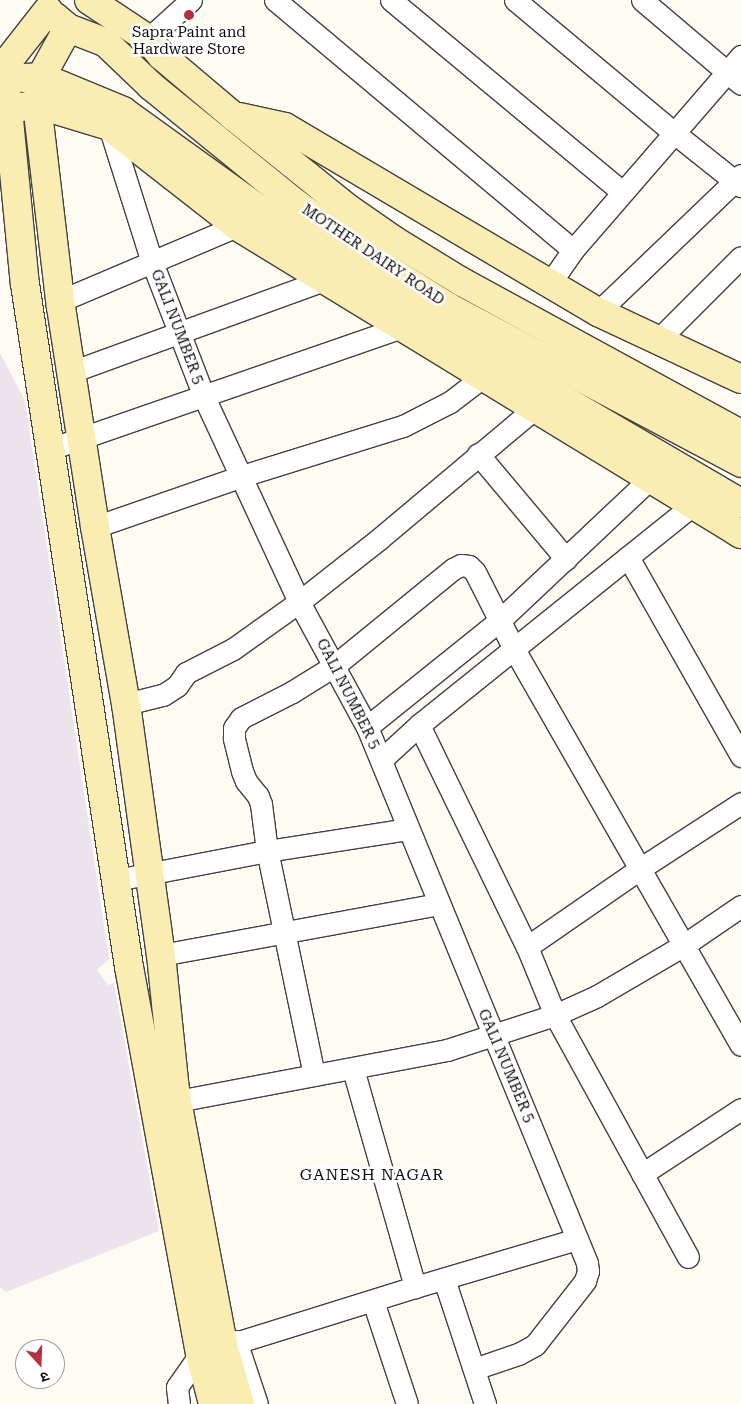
<!DOCTYPE html>
<meta charset="utf-8">
<style>
body{margin:0}
#map{position:relative;width:741px;height:1404px;overflow:hidden;background:#fefbf2;font-family:"Roboto Serif","Noto Sans Devanagari",serif}
div>[style]{position:absolute}
.industrial>*{inset:0;background:#ece4ed}
.roads{filter:drop-shadow(1px 0 #424242) drop-shadow(-1px 0 #424242) drop-shadow(0 1px #424242) drop-shadow(0 -1px #424242)}
.street>*{height:21px;margin:-10.5px;padding:0 10.5px;transform-origin:10.5px;border-radius:10.5px;background:#fff}
.secondary>*{height:28px;margin:-14px;padding:0 14px;transform-origin:14px;border-radius:14px;background:#faedb2}
.dots>*{width:14px;height:14px;translate:-50% -50%;box-sizing:border-box;border:2px solid #fff;border-radius:50%}
span{translate:-50% -50%;white-space:nowrap;text-align:center;line-height:1.15;-webkit-text-stroke:5px #fff;paint-order:stroke}
.poi-label{font-size:15px;color:#0f0f0f}
.street-label{font-size:15px;color:#0f0f0f}
.neighbourhood-label{font-size:16px;color:#0f0f0f;letter-spacing:1px}
.north{position:absolute;left:15px;top:1339px;width:50px;height:50px;box-sizing:border-box;background:#fff;border:1px solid #9f9f9f;border-radius:50%;rotate:160deg;font-size:14px;font-weight:700;line-height:20px;text-align:center;color:#0f0f0f}
.north::after{content:'';display:block;margin:auto;width:18px;height:22px;background:#b72f3e;clip-path:polygon(50% 0,100% 100%,50% 72%,0 100%)}
</style>
<div id="map">
<div class="industrial">
<i style="clip-path:polygon(0 353px,25px 401px,109px 959px,97px 970px,108px 985px,114px 983px,159px 1231px,6px 1292px,0 1287px)"></i>
</div>
<div class="roads">
<div class="street">
<i style="left:275px;top:0;width:389px;rotate:40deg"></i>
<i style="left:391px;top:0;width:300px;rotate:39.7deg"></i>
<i style="left:515px;top:0;width:206px;rotate:39.9deg"></i>
<i style="left:673px;top:132px;width:87px;rotate:38.5deg"></i>
<i style="left:642px;top:0;width:130px;rotate:40.3deg"></i>
<i style="left:148px;top:39px;width:58px;rotate:-42.2deg"></i>
<i style="left:109px;top:126px;width:143px;rotate:72.5deg"></i>
<i style="left:152px;top:262px;width:145px;rotate:68.9deg"></i>
<i style="left:204px;top:397px;width:226px;rotate:65.1deg"></i>
<i style="left:299px;top:602px;width:142px;rotate:61.5deg"></i>
<i style="left:367px;top:727px;width:579px;rotate:67.68deg"></i>
<i style="left:587px;top:1263px;width:8px;rotate:83deg"></i>
<i style="left:588px;top:1271px;width:10px;rotate:107deg"></i>
<i style="left:585px;top:1281px;width:81px;rotate:128deg"></i>
<i style="left:535px;top:1345px;width:19px;rotate:152deg"></i>
<i style="left:518px;top:1354px;width:46px;rotate:161.2deg"></i>
<i style="left:550px;top:283px;width:40px;rotate:-55.1deg"></i>
<i style="left:573px;top:250px;width:257px;rotate:-49.1deg"></i>
<i style="left:60px;top:301px;width:192px;rotate:-23deg"></i>
<i style="left:598px;top:312px;width:198px;rotate:-43.8deg"></i>
<i style="left:658px;top:340px;width:117px;rotate:-45deg"></i>
<i style="left:71px;top:372px;width:271px;rotate:-20deg"></i>
<i style="left:50px;top:449px;width:373px;rotate:-19.1deg"></i>
<i style="left:478px;top:454px;width:137px;rotate:50deg"></i>
<i style="left:95px;top:527px;width:156px;rotate:-19.1deg"></i>
<i style="left:242px;top:476px;width:169px;rotate:-17.3deg"></i>
<i style="left:403px;top:426px;width:53px;rotate:-27.1deg"></i>
<i style="left:450px;top:402px;width:43px;rotate:-37.4deg"></i>
<i style="left:628px;top:557px;width:229px;rotate:60.4deg"></i>
<i style="left:126px;top:704px;width:38px;rotate:-14deg"></i>
<i style="left:163px;top:695px;width:17px;rotate:-33deg"></i>
<i style="left:177px;top:686px;width:16px;rotate:-55deg"></i>
<i style="left:186px;top:673px;width:53px;rotate:-27.1deg"></i>
<i style="left:233px;top:649px;width:81px;rotate:-35.5deg"></i>
<i style="left:299px;top:602px;width:102px;rotate:-38.2deg"></i>
<i style="left:379px;top:539px;width:204px;rotate:-40deg"></i>
<i style="left:419px;top:725px;width:247px;rotate:64.1deg"></i>
<i style="left:527px;top:947px;width:74px;rotate:67.6deg"></i>
<i style="left:555px;top:1015px;width:276px;rotate:61.2deg"></i>
<i style="left:367px;top:727px;width:169px;rotate:-38.8deg"></i>
<i style="left:499px;top:621px;width:209px;rotate:-43.3deg"></i>
<i style="left:381px;top:760px;width:52px;rotate:-42.6deg"></i>
<i style="left:419px;top:725px;width:353px;rotate:-38.8deg"></i>
<i style="left:116px;top:880px;width:154px;rotate:-10.9deg"></i>
<i style="left:267px;top:851px;width:142px;rotate:-8.9deg"></i>
<i style="left:527px;top:947px;width:139px;rotate:-34.7deg"></i>
<i style="left:641px;top:868px;width:119px;rotate:-33deg"></i>
<i style="left:161px;top:955px;width:283px;rotate:-10.4deg"></i>
<i style="left:353px;top:1069px;width:227px;rotate:74.1deg"></i>
<i style="left:314px;top:1075px;width:229px;rotate:-101.8deg"></i>
<i style="left:267px;top:851px;width:47px;rotate:-97.3deg"></i>
<i style="left:261px;top:804px;width:9px;rotate:-111deg"></i>
<i style="left:258px;top:796px;width:19px;rotate:-129deg"></i>
<i style="left:246px;top:781px;width:11px;rotate:-112deg"></i>
<i style="left:242px;top:771px;width:34px;rotate:-104deg"></i>
<i style="left:234px;top:738px;width:10px;rotate:-90deg"></i>
<i style="left:234px;top:728px;width:12px;rotate:-55deg"></i>
<i style="left:241px;top:718px;width:57px;rotate:-27deg"></i>
<i style="left:292px;top:692px;width:49px;rotate:-31.8deg"></i>
<i style="left:334px;top:666px;width:154px;rotate:-39.2deg"></i>
<i style="left:453px;top:569px;width:9px;rotate:-27deg"></i>
<i style="left:461px;top:565px;width:8px;rotate:7deg"></i>
<i style="left:469px;top:566px;width:8px;rotate:45deg"></i>
<i style="left:475px;top:572px;width:86px;rotate:63.1deg"></i>
<i style="left:514px;top:649px;width:456px;rotate:60.2deg"></i>
<i style="left:177px;top:1101px;width:275px;rotate:-10.7deg"></i>
<i style="left:447px;top:1050px;width:114px;rotate:-18deg"></i>
<i style="left:555px;top:1015px;width:46px;rotate:-24.3deg"></i>
<i style="left:597px;top:996px;width:101px;rotate:-30.4deg"></i>
<i style="left:684px;top:945px;width:69px;rotate:-34.4deg"></i>
<i style="left:642px;top:1174px;width:118px;rotate:-33.3deg"></i>
<i style="left:444px;top:1279px;width:132px;rotate:71.8deg"></i>
<i style="left:373px;top:1301px;width:108px;rotate:71.7deg"></i>
<i style="left:236px;top:1341px;width:66px;rotate:71.6deg"></i>
<i style="left:179px;top:1404px;width:17px;rotate:-97deg"></i>
<i style="left:177px;top:1387px;width:40px;rotate:-55.1deg"></i>
<i style="left:200px;top:1354px;width:225px;rotate:-17.3deg"></i>
<i style="left:415px;top:1287px;width:169px;rotate:-16.5deg"></i>
</div>
<div class="secondary">
<i style="left:89px;top:0;width:71px;rotate:33.5deg"></i>
<i style="left:148px;top:39px;width:22px;rotate:51deg"></i>
<i style="left:162px;top:56px;width:93px;rotate:40.2deg"></i>
<i style="left:233px;top:116px;width:145px;rotate:38.8deg"></i>
<i style="left:346px;top:207px;width:60px;rotate:34.8deg"></i>
<i style="left:395px;top:241px;width:79px;rotate:31.5deg"></i>
<i style="left:462px;top:282px;width:318px;rotate:28.6deg"></i>
<i style="left:48px;top:10px;width:65px;rotate:128.1deg"></i>
<i style="left:8px;top:61px;width:17px;rotate:100deg"></i>
<i style="left:5px;top:78px;width:207px;rotate:84.5deg"></i>
<i style="left:25px;top:284px;width:691px;rotate:81.34deg"></i>
<i style="left:129px;top:967px;width:393px;rotate:79.6deg"></i>
<i style="left:200px;top:1354px;width:52px;rotate:75.4deg"></i>
<i style="left:55px;top:17px;width:17px;rotate:40deg"></i>
<i style="left:68px;top:28px;width:40px;rotate:21deg"></i>
<i style="left:105px;top:42px;width:64px;rotate:43.7deg"></i>
<i style="left:151px;top:86px;width:186px;rotate:39.1deg"></i>
<i style="left:295px;top:203px;width:114px;rotate:35.4deg"></i>
<i style="left:388px;top:269px;width:71px;rotate:32.3deg"></i>
<i style="left:448px;top:307px;width:332px;rotate:28deg"></i>
<i style="left:68px;top:28px;width:56px;rotate:118.9deg"></i>
<i style="left:41px;top:77px;width:27px;rotate:98deg"></i>
<i style="left:37px;top:104px;width:204px;rotate:83.3deg"></i>
<i style="left:61px;top:307px;width:223px;rotate:81.2deg"></i>
<i style="left:95px;top:527px;width:180px;rotate:80.1deg"></i>
<i style="left:126px;top:704px;width:253px;rotate:82.1deg"></i>
<i style="left:161px;top:955px;width:136px;rotate:84.1deg"></i>
<i style="left:175px;top:1090px;width:259px;rotate:79.3deg"></i>
<i style="left:223px;top:1345px;width:61px;rotate:73.9deg"></i>
<i style="left:24px;top:78px;width:17px;rotate:-3deg"></i>
<i style="left:41px;top:77px;width:89px;rotate:22.5deg"></i>
<i style="left:123px;top:111px;width:198px;rotate:35.8deg"></i>
<i style="left:284px;top:227px;width:222px;rotate:32.3deg"></i>
<i style="left:472px;top:346px;width:311px;rotate:30.3deg"></i>
<i style="left:22px;top:107px;width:15px;rotate:-11deg"></i>
<i style="left:37px;top:104px;width:75px;rotate:17deg"></i>
<i style="left:109px;top:126px;width:162px;rotate:38deg"></i>
<i style="left:237px;top:226px;width:591px;rotate:31.43deg"></i>
<i style="left:239px;top:117px;width:47px;rotate:12.3deg"></i>
<i style="left:285px;top:127px;width:364px;rotate:30.6deg"></i>
<i style="left:598px;top:312px;width:158px;rotate:25.1deg"></i>
</div>
</div>
<div class="dots">
<i style="left:189px;top:15px;background:#b72f3e"></i>
</div>
<div class="poi-label">
<span style="left:189px;top:41px">Sapra Paint and<br>Hardware Store</span>
</div>
<div class="street-label">
<span style="left:373px;top:255px;rotate:34deg">MOTHER DAIRY ROAD</span>
<span style="left:177px;top:327px;rotate:69deg">GALI NUMBER 5</span>
<span style="left:348px;top:694px;rotate:63deg">GALI NUMBER 5</span>
<span style="left:506px;top:1066px;rotate:67deg">GALI NUMBER 5</span>
</div>
<div class="neighbourhood-label">
<span style="left:372px;top:1175px">GANESH NAGAR</span>
</div>
<div class="north">उ</div>
</div>
